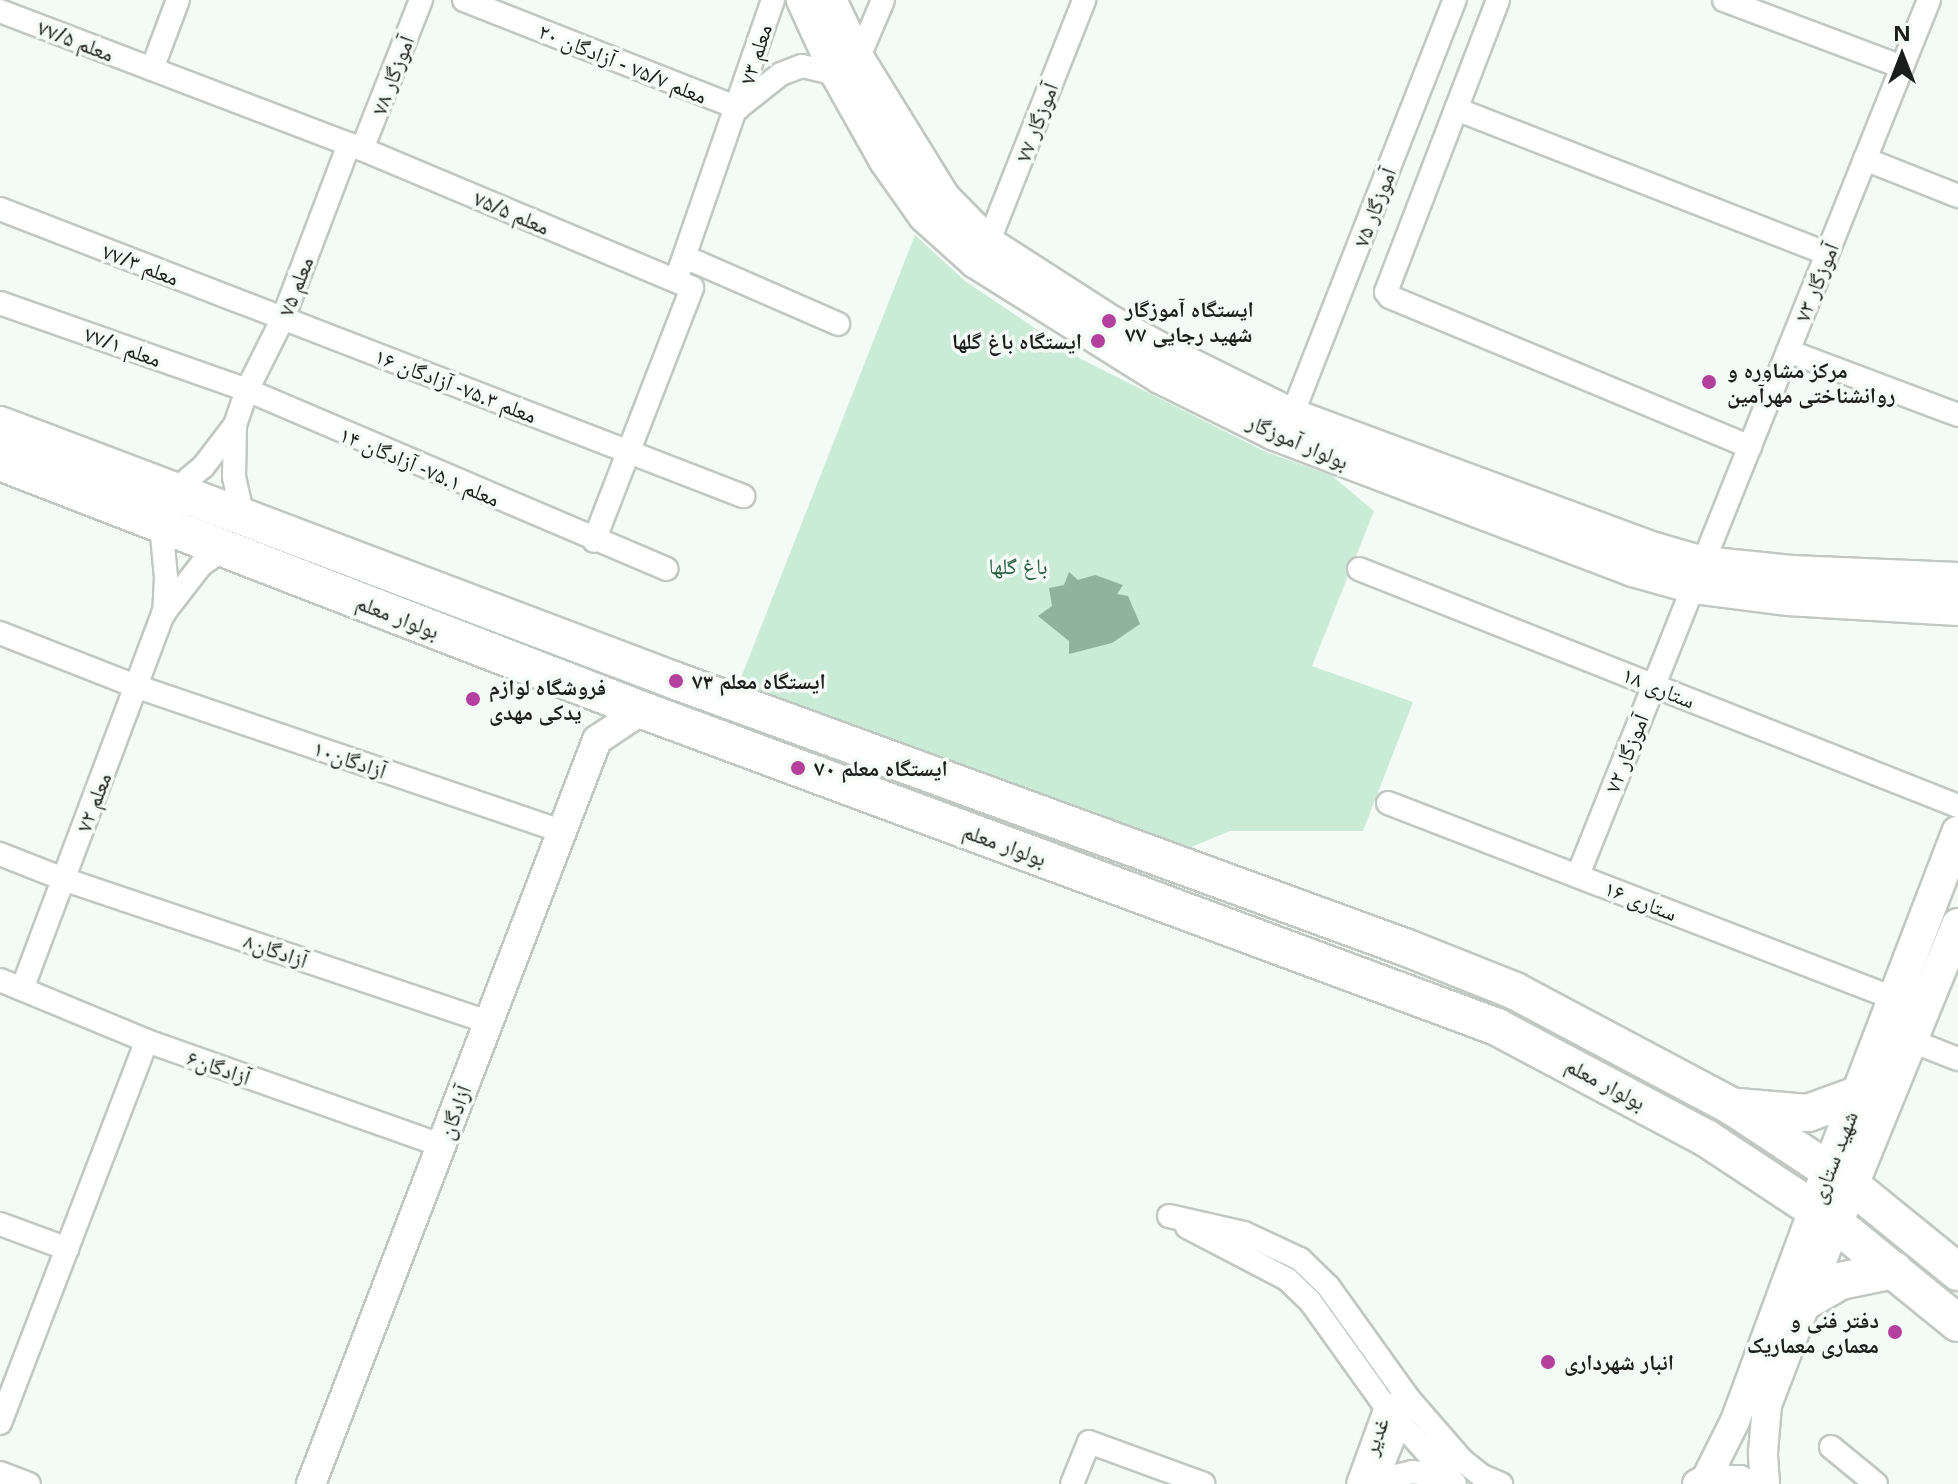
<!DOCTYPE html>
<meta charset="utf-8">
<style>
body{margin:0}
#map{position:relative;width:1958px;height:1484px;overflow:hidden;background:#f4faf6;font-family:"Noto Sans","Noto Naskh Arabic",sans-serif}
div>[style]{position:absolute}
.green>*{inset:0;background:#caebd5}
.water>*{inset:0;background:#90b39c}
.roads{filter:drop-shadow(2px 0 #c1c8c3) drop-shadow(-2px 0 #c1c8c3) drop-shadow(0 2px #c1c8c3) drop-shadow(0 -2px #c1c8c3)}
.minor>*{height:22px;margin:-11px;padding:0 11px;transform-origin:11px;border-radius:11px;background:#fff}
.tertiary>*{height:28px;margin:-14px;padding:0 14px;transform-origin:14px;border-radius:14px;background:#fff}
.secondary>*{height:32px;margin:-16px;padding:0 16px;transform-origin:16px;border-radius:16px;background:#fff}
.primary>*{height:36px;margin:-18px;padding:0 18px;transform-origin:18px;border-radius:18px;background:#fff}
.dots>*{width:22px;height:22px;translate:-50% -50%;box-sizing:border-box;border:4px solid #f4faf6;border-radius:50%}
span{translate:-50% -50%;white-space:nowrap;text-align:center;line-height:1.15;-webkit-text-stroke:7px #f4faf6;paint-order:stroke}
.street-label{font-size:22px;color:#1c1e1d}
.poi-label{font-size:22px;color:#1c1e1d;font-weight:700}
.left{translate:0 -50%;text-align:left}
.right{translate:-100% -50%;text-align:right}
.park-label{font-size:22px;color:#255d3e}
.north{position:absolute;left:1862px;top:16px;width:80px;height:80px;-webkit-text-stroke:6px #f4faf6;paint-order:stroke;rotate:0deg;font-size:22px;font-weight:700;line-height:32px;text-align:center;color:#1c1e1d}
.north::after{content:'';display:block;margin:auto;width:28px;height:36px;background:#1c1e1d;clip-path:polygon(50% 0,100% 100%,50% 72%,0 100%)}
</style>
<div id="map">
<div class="green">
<i style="clip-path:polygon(915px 235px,965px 281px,1079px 358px,1266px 452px,1331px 475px,1374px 511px,1312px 666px,1413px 702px,1363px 831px,1230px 831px,1184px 850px,735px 693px)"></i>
</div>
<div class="water">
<i style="clip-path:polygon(1069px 572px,1078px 580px,1095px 575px,1123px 585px,1117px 594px,1128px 596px,1140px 624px,1112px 643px,1069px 654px,1069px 641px,1038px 616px,1052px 606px,1049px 588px,1064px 585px)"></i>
</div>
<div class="roads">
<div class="minor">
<i style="left:464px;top:0;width:295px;rotate:21.5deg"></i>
<i style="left:1498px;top:0;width:313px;rotate:111deg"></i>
<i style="left:1386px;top:292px;width:6px;rotate:51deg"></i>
<i style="left:1390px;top:297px;width:390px;rotate:22.6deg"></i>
<i style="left:1724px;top:0;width:190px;rotate:20.6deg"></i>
<i style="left:0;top:11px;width:387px;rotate:20.9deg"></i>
<i style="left:362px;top:149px;width:358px;rotate:22.8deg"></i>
<i style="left:692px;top:288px;width:271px;rotate:111.2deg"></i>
<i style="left:858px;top:59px;width:64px;rotate:-67deg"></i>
<i style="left:152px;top:69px;width:74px;rotate:-69.4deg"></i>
<i style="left:739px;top:107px;width:53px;rotate:-38.2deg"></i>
<i style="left:781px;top:74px;width:22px;rotate:-21deg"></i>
<i style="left:802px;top:66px;width:36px;rotate:13deg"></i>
<i style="left:1456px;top:109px;width:398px;rotate:21.3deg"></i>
<i style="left:362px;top:149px;width:160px;rotate:-68.4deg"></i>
<i style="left:1865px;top:159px;width:100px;rotate:21.7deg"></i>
<i style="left:0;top:209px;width:797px;rotate:21.12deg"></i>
<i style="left:988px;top:243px;width:261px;rotate:-68.4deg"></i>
<i style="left:685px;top:257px;width:167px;rotate:23.6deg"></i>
<i style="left:676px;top:280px;width:296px;rotate:-70.9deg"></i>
<i style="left:0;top:303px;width:262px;rotate:19.4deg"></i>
<i style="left:247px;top:390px;width:456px;rotate:23.1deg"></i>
<i style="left:1788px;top:351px;width:182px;rotate:20.6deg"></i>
<i style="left:1292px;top:415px;width:446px;rotate:-68.6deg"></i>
<i style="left:174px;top:491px;width:38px;rotate:-40deg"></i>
<i style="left:203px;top:467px;width:53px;rotate:-52.7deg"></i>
<i style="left:243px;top:517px;width:41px;rotate:-102.7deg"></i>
<i style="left:234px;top:477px;width:52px;rotate:-88.9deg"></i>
<i style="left:235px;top:425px;width:37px;rotate:-71deg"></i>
<i style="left:247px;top:390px;width:80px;rotate:-63.4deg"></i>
<i style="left:283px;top:318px;width:186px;rotate:-69.2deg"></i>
<i style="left:161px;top:524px;width:54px;rotate:84.7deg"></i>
<i style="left:166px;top:578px;width:35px;rotate:93deg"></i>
<i style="left:1703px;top:563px;width:607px;rotate:-68.13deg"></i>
<i style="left:1359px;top:569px;width:644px;rotate:21.59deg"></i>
<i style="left:0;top:633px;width:148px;rotate:21.4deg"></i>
<i style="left:138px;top:687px;width:448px;rotate:18.8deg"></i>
<i style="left:1388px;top:803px;width:541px;rotate:21.11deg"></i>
<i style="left:0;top:854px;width:68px;rotate:21.6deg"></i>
<i style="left:63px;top:879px;width:448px;rotate:18.6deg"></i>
<i style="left:1578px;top:875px;width:310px;rotate:-68.2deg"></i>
<i style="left:0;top:980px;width:159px;rotate:22.5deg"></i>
<i style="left:147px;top:1041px;width:312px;rotate:19.5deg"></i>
<i style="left:22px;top:989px;width:401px;rotate:-69.4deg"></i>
<i style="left:163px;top:614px;width:62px;rotate:-52.2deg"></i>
<i style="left:201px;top:565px;width:28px;rotate:-35deg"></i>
<i style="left:1912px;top:1041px;width:49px;rotate:21.4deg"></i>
<i style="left:1169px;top:1216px;width:77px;rotate:12.8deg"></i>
<i style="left:1244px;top:1233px;width:62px;rotate:24.9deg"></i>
<i style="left:1300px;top:1259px;width:39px;rotate:44deg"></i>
<i style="left:1328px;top:1286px;width:139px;rotate:54.4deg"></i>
<i style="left:1409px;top:1399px;width:81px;rotate:49deg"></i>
<i style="left:1462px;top:1460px;width:26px;rotate:39deg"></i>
<i style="left:1482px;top:1476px;width:21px;rotate:23deg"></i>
<i style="left:0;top:1224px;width:72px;rotate:20.2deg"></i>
<i style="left:1187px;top:1227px;width:113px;rotate:27.5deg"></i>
<i style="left:1287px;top:1279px;width:32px;rotate:44deg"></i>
<i style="left:1310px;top:1301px;width:130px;rotate:54.4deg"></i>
<i style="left:1386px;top:1407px;width:103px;rotate:48.1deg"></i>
<i style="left:0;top:1423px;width:409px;rotate:-69deg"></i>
<i style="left:1831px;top:1447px;width:58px;rotate:39.4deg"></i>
<i style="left:0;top:1473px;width:31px;rotate:21deg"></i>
<i style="left:1378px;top:1480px;width:35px;rotate:-13deg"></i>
<i style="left:1412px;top:1472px;width:34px;rotate:7deg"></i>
<i style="left:1072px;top:1484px;width:45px;rotate:-68deg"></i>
<i style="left:1089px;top:1442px;width:122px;rotate:20.1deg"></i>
<i style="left:1358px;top:1484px;width:82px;rotate:-70deg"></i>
<i style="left:1386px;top:1407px;width:10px;rotate:-17deg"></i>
<i style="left:1375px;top:1484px;width:74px;rotate:-67.9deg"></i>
</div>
<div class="tertiary">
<i style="left:597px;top:740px;width:54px;rotate:-33.7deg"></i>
<i style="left:1706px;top:1479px;width:65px;rotate:-63.4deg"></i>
<i style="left:1735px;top:1421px;width:227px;rotate:-69.7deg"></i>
<i style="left:311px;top:1484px;width:797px;rotate:-68.97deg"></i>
<i style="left:1697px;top:1484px;width:10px;rotate:-29deg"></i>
<i style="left:1706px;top:1479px;width:34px;rotate:2deg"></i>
<i style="left:1740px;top:1480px;width:7px;rotate:34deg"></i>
<i style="left:1765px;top:1484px;width:32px;rotate:-94deg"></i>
<i style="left:1763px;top:1452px;width:47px;rotate:-85.1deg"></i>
<i style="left:1767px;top:1405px;width:194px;rotate:-69.1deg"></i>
</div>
<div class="secondary">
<i style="left:803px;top:0;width:81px;rotate:65.3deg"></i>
<i style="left:837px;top:74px;width:100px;rotate:60.6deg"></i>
<i style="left:886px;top:161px;width:67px;rotate:54.7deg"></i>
<i style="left:925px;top:216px;width:69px;rotate:42deg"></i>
<i style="left:976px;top:262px;width:217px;rotate:32deg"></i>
<i style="left:1160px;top:377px;width:128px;rotate:26.4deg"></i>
<i style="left:1275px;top:434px;width:383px;rotate:20.8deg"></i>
<i style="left:1633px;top:570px;width:62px;rotate:15.8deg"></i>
<i style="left:1693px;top:587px;width:96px;rotate:7.2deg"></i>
<i style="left:1788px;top:599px;width:170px;rotate:3.4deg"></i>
<i style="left:830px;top:0;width:65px;rotate:64.6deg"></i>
<i style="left:858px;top:59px;width:163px;rotate:58.3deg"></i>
<i style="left:944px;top:198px;width:63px;rotate:45.6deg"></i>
<i style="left:988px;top:243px;width:144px;rotate:32.8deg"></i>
<i style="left:1109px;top:321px;width:71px;rotate:28.7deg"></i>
<i style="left:1171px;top:355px;width:135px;rotate:26.4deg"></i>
<i style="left:1292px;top:415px;width:380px;rotate:20.3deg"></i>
<i style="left:1648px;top:547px;width:57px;rotate:16.2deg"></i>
<i style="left:1703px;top:563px;width:89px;rotate:5.8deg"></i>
<i style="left:1792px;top:572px;width:166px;rotate:2.4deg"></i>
<i style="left:1814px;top:1208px;width:402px;rotate:-69deg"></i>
<i style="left:1836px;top:1224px;width:323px;rotate:-67.8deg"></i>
</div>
<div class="primary">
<i style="left:0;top:425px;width:723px;rotate:20.74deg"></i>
<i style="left:676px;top:681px;width:778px;rotate:20.06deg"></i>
<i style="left:1407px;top:948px;width:116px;rotate:21.7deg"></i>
<i style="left:1515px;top:991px;width:247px;rotate:28deg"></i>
<i style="left:1733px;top:1107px;width:141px;rotate:33.5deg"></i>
<i style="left:1851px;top:1185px;width:138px;rotate:39.1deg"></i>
<i style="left:0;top:462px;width:688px;rotate:21.12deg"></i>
<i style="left:642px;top:710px;width:912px;rotate:20.34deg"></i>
<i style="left:1497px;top:1027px;width:237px;rotate:28deg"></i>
<i style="left:1706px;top:1138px;width:156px;rotate:33.5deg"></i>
<i style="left:1836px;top:1224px;width:157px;rotate:39.1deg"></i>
<i style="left:1738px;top:1107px;width:70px;rotate:4.9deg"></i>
<i style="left:1808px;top:1113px;width:52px;rotate:-20.2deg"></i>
<i style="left:1806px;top:1301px;width:39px;rotate:-30deg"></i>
<i style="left:1840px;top:1281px;width:55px;rotate:-11.5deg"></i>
</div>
</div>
<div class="dots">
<i style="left:1109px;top:321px;background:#b2409c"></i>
<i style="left:1098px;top:341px;background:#b2409c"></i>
<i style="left:1709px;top:382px;background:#b2409c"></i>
<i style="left:676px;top:681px;background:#b2409c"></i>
<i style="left:473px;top:699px;background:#b2409c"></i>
<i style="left:798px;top:768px;background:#b2409c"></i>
<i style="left:1895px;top:1332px;background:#b2409c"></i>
<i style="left:1548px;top:1362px;background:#b2409c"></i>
</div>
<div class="street-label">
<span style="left:76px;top:40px;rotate:21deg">معلم ۷۷/۵</span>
<span style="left:755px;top:54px;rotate:-72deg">معلم ۷۳</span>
<span style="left:623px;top:63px;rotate:22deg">معلم ۷۵/۷ - آزادگان ۲۰</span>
<span style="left:392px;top:75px;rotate:-69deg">آموزگار ۷۸</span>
<span style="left:1036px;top:122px;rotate:-69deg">۷۷ آموزگار</span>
<span style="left:1374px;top:207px;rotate:-69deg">آموزگار ۷۵</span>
<span style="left:512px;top:212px;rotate:23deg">معلم ۷۵/۵</span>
<span style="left:141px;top:264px;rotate:21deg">معلم ۷۷/۳</span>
<span style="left:1816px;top:282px;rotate:-68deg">۷۳ آموزگار</span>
<span style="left:295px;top:286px;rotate:-69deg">معلم ۷۵</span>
<span style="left:123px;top:346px;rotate:20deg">معلم ۷۷/۱</span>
<span style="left:456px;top:385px;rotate:21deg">معلم ۷۵.۳- آزادگان ۱۶</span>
<span style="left:1298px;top:441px;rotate:23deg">بولوار آموزگار</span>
<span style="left:420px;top:466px;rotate:23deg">معلم ۷۵.۱- آزادگان ۱۴</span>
<span style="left:398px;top:616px;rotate:21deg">بولوار معلم</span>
<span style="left:1659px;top:687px;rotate:22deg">ستاری ۱۸</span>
<span style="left:1626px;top:753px;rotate:-68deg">۷۲ آموزگار</span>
<span style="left:350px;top:759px;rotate:19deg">آزادگان۱۰</span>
<span style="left:93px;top:802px;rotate:-69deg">معلم ۷۲</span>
<span style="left:1005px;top:844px;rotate:20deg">بولوار معلم</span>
<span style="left:1641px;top:900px;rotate:21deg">ستاری ۱۶</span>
<span style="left:276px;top:950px;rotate:19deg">آزادگان۸</span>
<span style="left:219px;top:1067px;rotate:19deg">آزادگان۶</span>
<span style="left:1606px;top:1083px;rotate:28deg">بولوار معلم</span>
<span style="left:454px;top:1112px;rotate:-69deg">آزادگان</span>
<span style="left:1833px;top:1157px;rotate:-69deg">شهید ستاری</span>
<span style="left:1375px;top:1436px;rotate:-70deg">غدیر</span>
</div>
<div class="poi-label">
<span class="left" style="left:1125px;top:321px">ایستگاه آموزگار<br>شهید رجایی ۷۷</span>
<span class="right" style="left:1082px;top:341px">ایستگاه باغ گلها</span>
<span class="left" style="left:1727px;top:382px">مرکز مشاوره و<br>روانشناختی مهرآمین</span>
<span class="left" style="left:692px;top:681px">ایستگاه معلم ۷۳</span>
<span class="left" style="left:489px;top:699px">فروشگاه لوازم<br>یدکی مهدی</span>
<span class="left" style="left:814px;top:768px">ایستگاه معلم ۷۰</span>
<span class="right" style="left:1879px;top:1332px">دفتر فنی و<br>معماری معماریک</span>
<span class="left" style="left:1564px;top:1362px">انبار شهرداری</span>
</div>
<div class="park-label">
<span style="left:1018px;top:566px">باغ گلها</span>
</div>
<div class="north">N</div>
</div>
